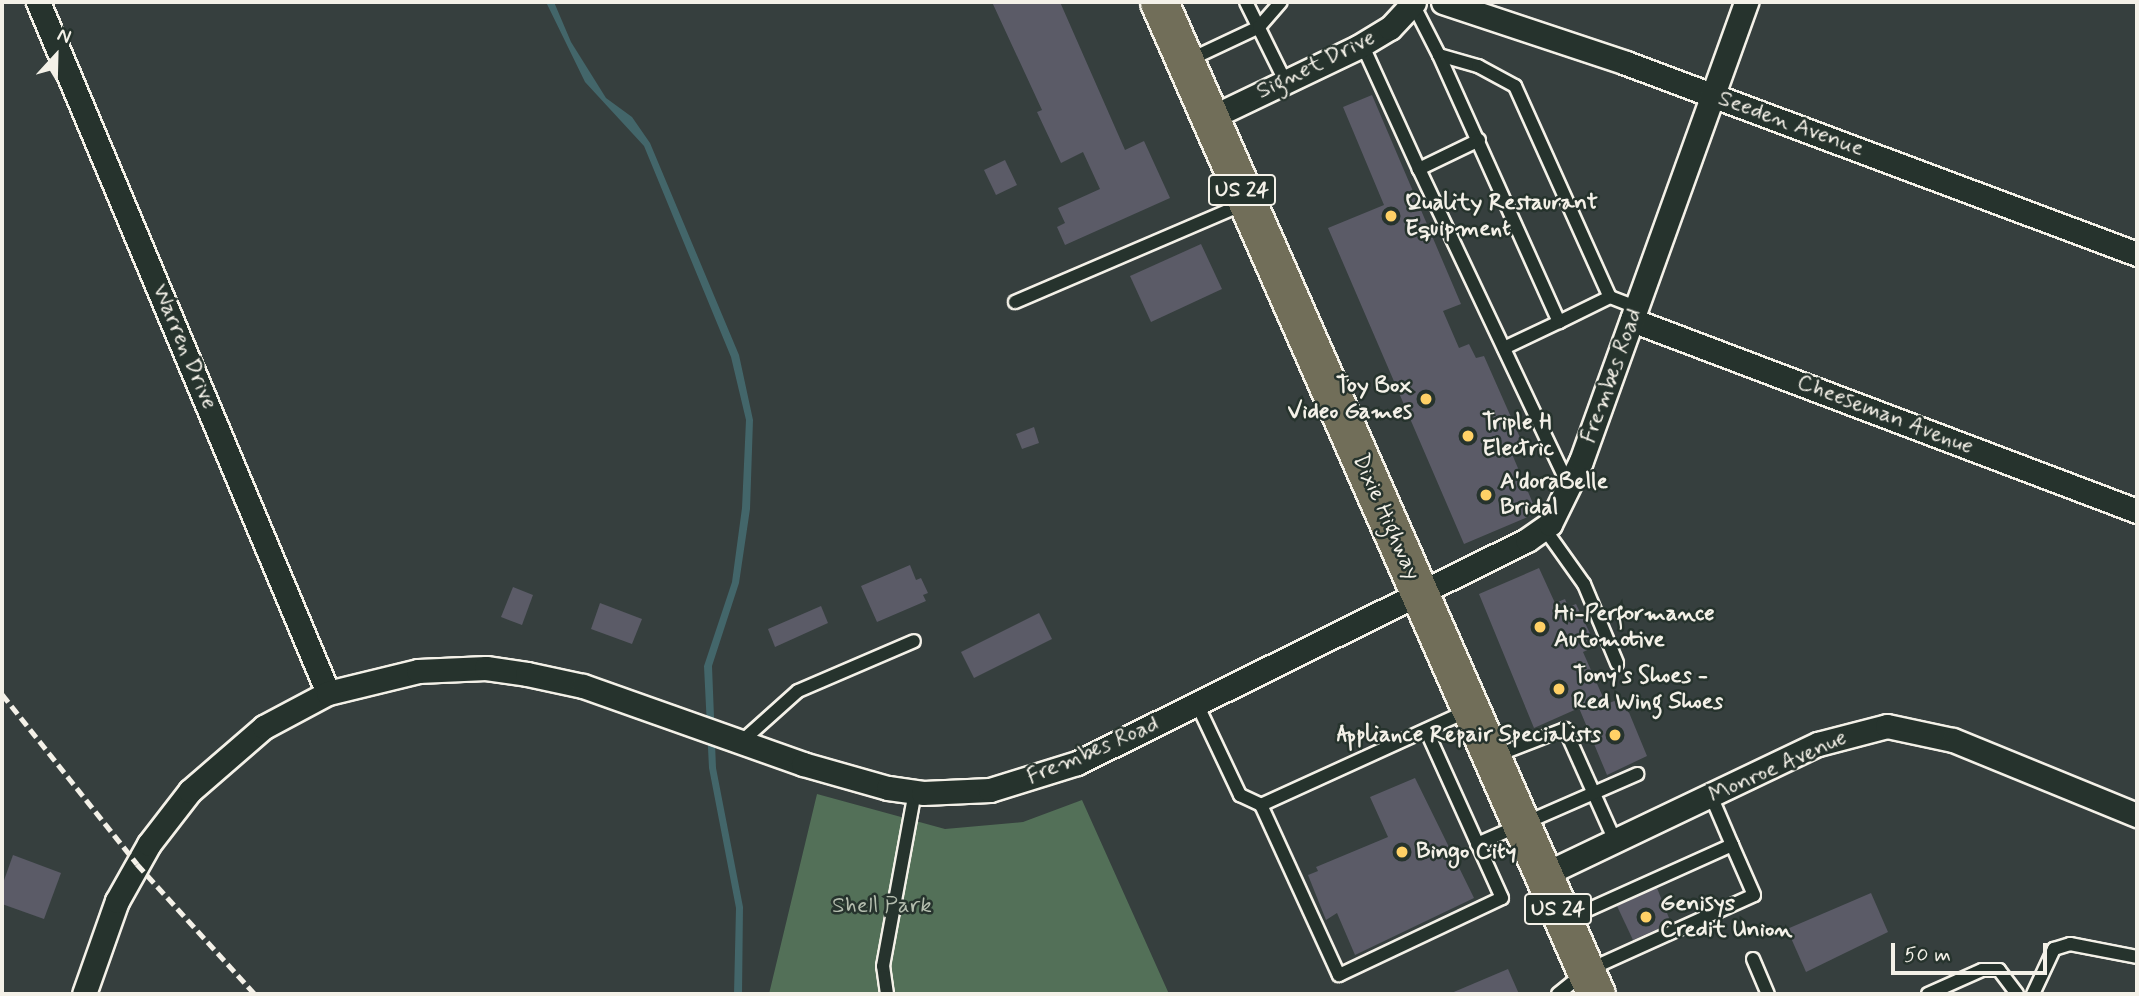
<!DOCTYPE html>
<style>
body{margin:0}
#map{position:relative;width:2139px;height:996px;overflow:hidden;background:#363f3e;font-family:Mynerve,sans-serif}
div>[style]{position:absolute}
.green>*{inset:0;background:#537058}
.water>*{inset:0;background:#43666a}
.building>*{inset:0;background:#5b5b67}
.roads{filter:drop-shadow(2px 0 #f4f1e8) drop-shadow(-2px 0 #f4f1e8) drop-shadow(0 2px #f4f1e8) drop-shadow(0 -2px #f4f1e8)}
.service>*{height:12px;margin:-6px;padding:0 6px;transform-origin:6px;border-radius:6px;background:#26332d}
.minor>*{height:23px;margin:-11.5px;padding:0 11.5px;transform-origin:11.5px;border-radius:11.5px;background:#26332d}
.primary>*{height:37px;margin:-18.5px;padding:0 18.5px;transform-origin:18.5px;border-radius:18.5px;background:#716e59}
.rail>*{height:5px;margin-top:-2.5px;transform-origin:0;background:repeating-linear-gradient(90deg,#f4f1e8 0 10px,transparent 0 15px)}
.dots>*{width:19px;height:19px;translate:-50% -50%;box-sizing:border-box;border:4px solid #26332d;border-radius:50%}
span{translate:-50% -50%;white-space:nowrap;text-align:center;line-height:1.15;-webkit-text-stroke:5px #26332d;paint-order:stroke}
.shield-label span{padding:2px 5px;background:#26332d;border:2px solid;border-radius:5px;-webkit-text-stroke-width:0}
.shield-label{font-size:21px;color:#f4f1e8;font-weight:700}
.street-label{font-size:23px;color:#f4f1e8}
.poi-label{font-size:23px;color:#f4f1e8;font-weight:700}
.left{translate:0 -50%;text-align:left}
.right{translate:-100% -50%;text-align:right}
.park-label{font-size:23px;color:#b4bdae}
.frame{position:absolute;inset:0;border:4px solid #f4f1e8;pointer-events:none}
.north{position:absolute;left:21px;top:21px;width:70px;height:70px;-webkit-text-stroke:5px #26332d;paint-order:stroke;rotate:22deg;font-size:19px;font-weight:700;line-height:28px;text-align:center;color:#f4f1e8}
.north::after{content:'';display:block;margin:auto;width:24px;height:32px;background:#f4f1e8;clip-path:polygon(50% 0,100% 100%,50% 72%,0 100%)}
.scale{position:absolute;left:1891px;top:943px;width:156px;height:32px;box-sizing:border-box;border:4px solid #f4f1e8;border-top:0;padding-left:9px;font-size:21px;line-height:24px;white-space:nowrap;color:#f4f1e8;-webkit-text-stroke:5px #26332d;paint-order:stroke}
</style>
<div id="map">
<div class="green">
<i style="clip-path:polygon(817px 794px,945px 829px,1023px 822px,1082px 800px,1169px 994px,769px 994px)"></i>
</div>
<div class="water">
<i style="clip-path:polygon(546px 2px,554px 2px,571px 42px,606px 98px,632px 117px,650px 143px,739px 355px,753px 420px,750px 509px,739px 583px,712px 666px,716px 768px,743px 907px,742px 994px,734px 994px,736px 908px,709px 768px,704px 666px,732px 582px,742px 508px,746px 420px,731px 357px,644px 146px,585px 82px)"></i>
</div>
<div class="building">
<i style="clip-path:polygon(992px 2px,1060px 2px,1125px 150px,1144px 141px,1170px 198px,1065px 245px,1057px 227px,1065px 223px,1058px 208px,1100px 189px,1083px 152px,1061px 163px,1037px 112px,1042px 110px)"></i>
<i style="clip-path:polygon(1372px 95px,1461px 304px,1443px 311px,1459px 348px,1469px 344px,1476px 358px,1484px 356px,1522px 442px,1509px 447px,1537px 513px,1464px 544px,1328px 228px,1384px 205px,1343px 107px)"></i>
<i style="clip-path:polygon(1005px 160px,1017px 185px,996px 195px,984px 170px)"></i>
<i style="clip-path:polygon(1201px 244px,1222px 289px,1151px 322px,1130px 276px)"></i>
<i style="clip-path:polygon(1034px 427px,1039px 443px,1022px 449px,1016px 434px)"></i>
<i style="clip-path:polygon(910px 565px,916px 580px,921px 578px,928px 593px,923px 595px,926px 601px,877px 622px,861px 586px)"></i>
<i style="clip-path:polygon(1539px 568px,1555px 603px,1565px 599px,1568px 607px,1576px 604px,1596px 646px,1583px 652px,1606px 704px,1623px 698px,1647px 756px,1607px 775px,1579px 708px,1534px 728px,1479px 594px)"></i>
<i style="clip-path:polygon(513px 587px,533px 595px,522px 625px,501px 617px)"></i>
<i style="clip-path:polygon(600px 603px,642px 619px,632px 644px,591px 629px)"></i>
<i style="clip-path:polygon(821px 606px,828px 623px,775px 647px,768px 629px)"></i>
<i style="clip-path:polygon(1039px 613px,1052px 639px,974px 678px,961px 652px)"></i>
<i style="clip-path:polygon(1415px 778px,1474px 898px,1355px 955px,1337px 913px,1326px 920px,1308px 875px,1318px 871px,1316px 867px,1388px 837px,1370px 797px)"></i>
<i style="clip-path:polygon(13px 855px,61px 873px,44px 919px,2px 904px,2px 886px)"></i>
<i style="clip-path:polygon(1657px 888px,1671px 923px,1633px 940px,1617px 906px)"></i>
<i style="clip-path:polygon(1871px 893px,1888px 932px,1806px 972px,1787px 929px)"></i>
<i style="clip-path:polygon(1508px 969px,1519px 994px,1449px 994px)"></i>
</div>
<div class="roads">
<div class="service">
<i style="left:1246px;top:2px;width:88px;rotate:63.7deg"></i>
<i style="left:1413px;top:4px;width:57px;rotate:63deg"></i>
<i style="left:1439px;top:55px;width:41px;rotate:15.8deg"></i>
<i style="left:1478px;top:66px;width:42px;rotate:28.4deg"></i>
<i style="left:1515px;top:86px;width:231px;rotate:65.8deg"></i>
<i style="left:1610px;top:297px;width:28px;rotate:21deg"></i>
<i style="left:1362px;top:44px;width:137px;rotate:65.5deg"></i>
<i style="left:1439px;top:55px;width:293px;rotate:65.8deg"></i>
<i style="left:1559px;top:322px;width:57px;rotate:-26.1deg"></i>
<i style="left:1189px;top:60px;width:77px;rotate:-25.2deg"></i>
<i style="left:1259px;top:27px;width:33px;rotate:-49deg"></i>
<i style="left:1479px;top:140px;width:67px;rotate:154.2deg"></i>
<i style="left:1419px;top:169px;width:353px;rotate:64.7deg"></i>
<i style="left:1015px;top:302px;width:249px;rotate:-23.2deg"></i>
<i style="left:1504px;top:348px;width:61px;rotate:-25.3deg"></i>
<i style="left:1544px;top:528px;width:69px;rotate:54.5deg"></i>
<i style="left:1584px;top:584px;width:86px;rotate:67.3deg"></i>
<i style="left:1197px;top:704px;width:101px;rotate:64.7deg"></i>
<i style="left:1240px;top:795px;width:23px;rotate:25deg"></i>
<i style="left:1261px;top:805px;width:229px;rotate:-24.5deg"></i>
<i style="left:741px;top:742px;width:76px;rotate:-41.8deg"></i>
<i style="left:798px;top:691px;width:126px;rotate:-23.3deg"></i>
<i style="left:1495px;top:756px;width:75px;rotate:-21.1deg"></i>
<i style="left:1565px;top:729px;width:123px;rotate:65.9deg"></i>
<i style="left:1711px;top:796px;width:53px;rotate:66.8deg"></i>
<i style="left:1261px;top:805px;width:187px;rotate:65.4deg"></i>
<i style="left:1339px;top:975px;width:180px;rotate:-25.3deg"></i>
<i style="left:1502px;top:898px;width:184px;rotate:-114.3deg"></i>
<i style="left:1477px;top:844px;width:175px;rotate:-23.6deg"></i>
<i style="left:1753px;top:959px;width:38px;rotate:67deg"></i>
<i style="left:887px;top:994px;width:28px;rotate:-98deg"></i>
<i style="left:883px;top:966px;width:177px;rotate:-79.6deg"></i>
<i style="left:1558px;top:994px;width:36px;rotate:-39deg"></i>
<i style="left:1586px;top:971px;width:184px;rotate:-24.3deg"></i>
<i style="left:1754px;top:895px;width:55px;rotate:-113.7deg"></i>
<i style="left:1732px;top:845px;width:181px;rotate:155.8deg"></i>
<i style="left:1928px;top:994px;width:59px;rotate:-24deg"></i>
<i style="left:1982px;top:970px;width:17px"></i>
<i style="left:1999px;top:970px;width:30px;rotate:53deg"></i>
<i style="left:2033px;top:994px;width:50px;rotate:-65deg"></i>
<i style="left:2054px;top:949px;width:17px;rotate:-17deg"></i>
<i style="left:2070px;top:944px;width:68px;rotate:11deg"></i>
</div>
<div class="minor">
<i style="left:38px;top:2px;width:749px;rotate:67.23deg"></i>
<i style="left:1443px;top:2px;width:193px;rotate:18.4deg"></i>
<i style="left:1626px;top:63px;width:546px;rotate:20.49deg"></i>
<i style="left:1210px;top:118px;width:164px;rotate:-25.6deg"></i>
<i style="left:1358px;top:47px;width:37px;rotate:-31deg"></i>
<i style="left:1390px;top:28px;width:35px;rotate:-47deg"></i>
<i style="left:1632px;top:320px;width:540px;rotate:20.72deg"></i>
<i style="left:1543px;top:875px;width:305px;rotate:-25.5deg"></i>
<i style="left:1818px;top:744px;width:71px;rotate:-14.6deg"></i>
<i style="left:1887px;top:726px;width:67px;rotate:12deg"></i>
<i style="left:1953px;top:740px;width:199px;rotate:22.2deg"></i>
<i style="left:84px;top:994px;width:99px;rotate:-70.5deg"></i>
<i style="left:117px;top:901px;width:65px;rotate:-60.7deg"></i>
<i style="left:149px;top:844px;width:67px;rotate:-52.3deg"></i>
<i style="left:190px;top:791px;width:98px;rotate:-40.9deg"></i>
<i style="left:264px;top:727px;width:72px;rotate:-28deg"></i>
<i style="left:328px;top:693px;width:93px;rotate:-13.7deg"></i>
<i style="left:418px;top:671px;width:68px;rotate:-2.5deg"></i>
<i style="left:486px;top:668px;width:41px;rotate:8.3deg"></i>
<i style="left:527px;top:674px;width:57px;rotate:12.1deg"></i>
<i style="left:583px;top:686px;width:233px;rotate:19.5deg"></i>
<i style="left:803px;top:764px;width:88px;rotate:15.8deg"></i>
<i style="left:888px;top:788px;width:35px;rotate:8deg"></i>
<i style="left:923px;top:793px;width:67px;rotate:-2.6deg"></i>
<i style="left:990px;top:790px;width:91px;rotate:-17.2deg"></i>
<i style="left:1077px;top:763px;width:502px;rotate:-26.36deg"></i>
<i style="left:1527px;top:540px;width:28px;rotate:-35deg"></i>
<i style="left:1550px;top:524px;width:70px;rotate:-63.8deg"></i>
<i style="left:1581px;top:461px;width:488px;rotate:-70.2deg"></i>
</div>
<div class="primary">
<i style="left:1159px;top:2px;width:1084px;rotate:66.23deg"></i>
</div>
</div>
<div class="rail">
<i style="left:2px;top:694px;width:217px;rotate:51.5deg"></i>
<i style="left:137px;top:864px;width:176px;rotate:47.8deg"></i>
</div>
<div class="dots">
<i style="left:1391px;top:216px;background:#ffd166"></i>
<i style="left:1426px;top:399px;background:#ffd166"></i>
<i style="left:1468px;top:436px;background:#ffd166"></i>
<i style="left:1486px;top:495px;background:#ffd166"></i>
<i style="left:1540px;top:627px;background:#ffd166"></i>
<i style="left:1559px;top:689px;background:#ffd166"></i>
<i style="left:1615px;top:735px;background:#ffd166"></i>
<i style="left:1402px;top:852px;background:#ffd166"></i>
<i style="left:1646px;top:917px;background:#ffd166"></i>
</div>
<div class="shield-label">
<span style="left:1242px;top:190px">US 24</span>
<span style="left:1558px;top:909px">US 24</span>
</div>
<div class="street-label">
<span style="left:1316px;top:65px;rotate:-26deg">Signet Drive</span>
<span style="left:1791px;top:124px;rotate:20deg">Seeden Avenue</span>
<span style="left:184px;top:347px;rotate:67deg">Warren Drive</span>
<span style="left:1612px;top:376px;rotate:-70deg">Frembes Road</span>
<span style="left:1885px;top:415px;rotate:21deg">Cheeseman Avenue</span>
<span style="left:1386px;top:517px;rotate:66deg">Dixie Highway</span>
<span style="left:1093px;top:751px;rotate:-23deg">Frembes Road</span>
<span style="left:1778px;top:767px;rotate:-24deg">Monroe Avenue</span>
</div>
<div class="poi-label">
<span class="left" style="left:1405px;top:216px">Quality Restaurant<br>Equipment</span>
<span class="right" style="left:1412px;top:399px">Toy Box<br>Video Games</span>
<span class="left" style="left:1482px;top:436px">Triple H<br>Electric</span>
<span class="left" style="left:1500px;top:495px">A'doraBelle<br>Bridal</span>
<span class="left" style="left:1554px;top:627px">Hi-Performance<br>Automotive</span>
<span class="left" style="left:1573px;top:689px">Tony's Shoes -<br>Red Wing Shoes</span>
<span class="right" style="left:1601px;top:735px">Appliance Repair Specialists</span>
<span class="left" style="left:1416px;top:852px">Bingo City</span>
<span class="left" style="left:1660px;top:917px">Genisys<br>Credit Union</span>
</div>
<div class="park-label">
<span style="left:882px;top:906px">Shell Park</span>
</div>
<div class="frame"></div>
<div class="north">N</div>
<div class="scale">50 m</div>
</div>
